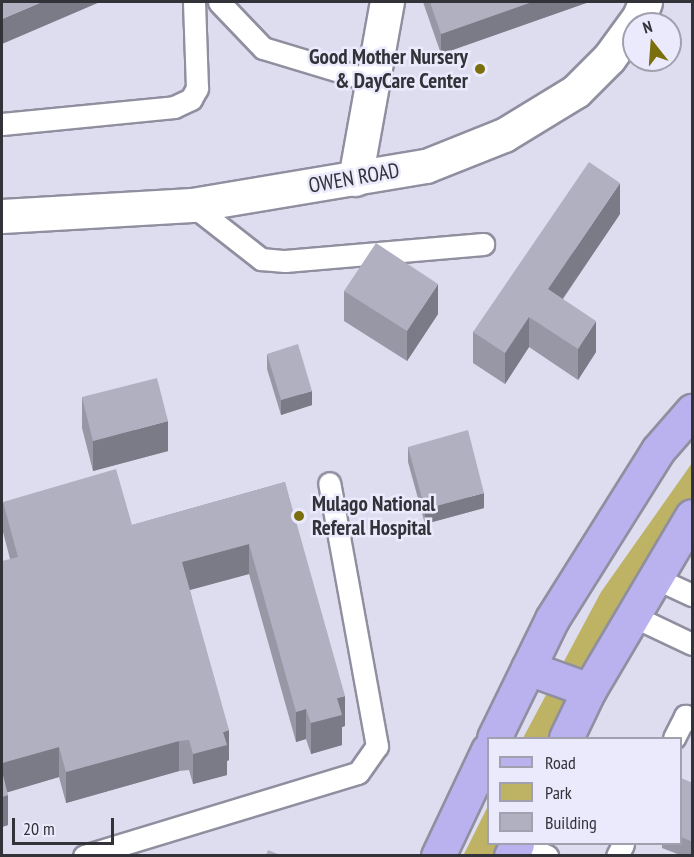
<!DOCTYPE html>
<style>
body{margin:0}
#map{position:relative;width:694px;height:857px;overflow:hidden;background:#deddef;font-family:"PT Sans Narrow",sans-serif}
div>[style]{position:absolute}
.green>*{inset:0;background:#beb365}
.roads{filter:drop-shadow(2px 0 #908fa0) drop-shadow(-2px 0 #908fa0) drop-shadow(0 2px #908fa0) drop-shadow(0 -2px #908fa0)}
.service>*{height:21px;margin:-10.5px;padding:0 10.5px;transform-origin:10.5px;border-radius:10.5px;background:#fff}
.minor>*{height:33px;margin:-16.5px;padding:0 16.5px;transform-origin:16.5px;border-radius:16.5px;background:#fff}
.primary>*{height:33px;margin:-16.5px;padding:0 16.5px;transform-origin:16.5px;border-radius:16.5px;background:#bab1ef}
.wall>*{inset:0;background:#9797a6}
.shaded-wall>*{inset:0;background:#7b7b87}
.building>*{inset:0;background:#b0b0c1}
.dots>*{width:16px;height:16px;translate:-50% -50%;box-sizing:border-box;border:3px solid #ebeafd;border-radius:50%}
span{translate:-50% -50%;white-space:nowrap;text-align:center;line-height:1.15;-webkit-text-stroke:5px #ebeafd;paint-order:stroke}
.poi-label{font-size:21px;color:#323239;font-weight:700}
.right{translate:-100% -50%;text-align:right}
.left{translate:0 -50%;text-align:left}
.street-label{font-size:21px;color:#323239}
.frame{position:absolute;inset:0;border:3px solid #323239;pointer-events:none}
.legend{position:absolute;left:487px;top:737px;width:195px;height:108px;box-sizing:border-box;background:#ebeafd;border:2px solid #a1a0af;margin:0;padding:8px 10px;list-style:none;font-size:18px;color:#323239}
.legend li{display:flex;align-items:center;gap:12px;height:30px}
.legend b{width:30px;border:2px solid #a1a0af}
.north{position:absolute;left:622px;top:12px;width:60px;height:60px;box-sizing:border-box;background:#ebeafd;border:2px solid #a1a0af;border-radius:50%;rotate:343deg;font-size:16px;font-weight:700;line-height:24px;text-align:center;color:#323239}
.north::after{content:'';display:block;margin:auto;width:21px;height:27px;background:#7a6f0c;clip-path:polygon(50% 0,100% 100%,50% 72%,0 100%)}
.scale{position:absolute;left:12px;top:818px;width:102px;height:27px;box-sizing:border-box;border:3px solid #323239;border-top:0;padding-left:8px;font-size:18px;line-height:21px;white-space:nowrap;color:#323239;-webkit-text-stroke:4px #ebeafd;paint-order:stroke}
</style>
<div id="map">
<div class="green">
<i style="clip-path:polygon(692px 463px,692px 497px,651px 557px,553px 738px,523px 738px,601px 592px)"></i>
<i style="clip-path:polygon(488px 806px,488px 844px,504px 844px,498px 855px,463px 856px)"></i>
</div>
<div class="roads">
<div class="service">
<i style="left:219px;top:2px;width:64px;rotate:46.3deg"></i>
<i style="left:263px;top:48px;width:114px;rotate:16.8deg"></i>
<i style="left:2px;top:124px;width:173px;rotate:-5.6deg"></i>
<i style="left:174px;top:107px;width:19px;rotate:-25deg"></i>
<i style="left:191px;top:99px;width:13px;rotate:-61deg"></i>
<i style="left:197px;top:88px;width:86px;rotate:-92deg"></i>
<i style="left:192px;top:205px;width:88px;rotate:38deg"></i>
<i style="left:261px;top:259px;width:24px;rotate:5deg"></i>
<i style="left:285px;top:261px;width:199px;rotate:-4.9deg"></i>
<i style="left:655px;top:578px;width:41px;rotate:24.7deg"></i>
<i style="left:633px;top:616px;width:65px;rotate:25.4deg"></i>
<i style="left:674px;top:738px;width:25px;rotate:-63deg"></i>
<i style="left:685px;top:716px;width:8px;rotate:30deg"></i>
<i style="left:520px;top:844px;width:30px;rotate:24deg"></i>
<i style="left:84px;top:856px;width:286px;rotate:-16.9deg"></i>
<i style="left:358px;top:773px;width:33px;rotate:-55deg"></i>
<i style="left:377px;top:746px;width:267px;rotate:-100.3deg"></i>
<i style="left:617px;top:856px;width:13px;rotate:-63deg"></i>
</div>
<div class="minor">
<i style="left:355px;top:179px;width:180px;rotate:-79.8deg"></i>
<i style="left:2px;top:216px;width:190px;rotate:-3.3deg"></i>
<i style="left:192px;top:205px;width:237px;rotate:-9.5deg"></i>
<i style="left:426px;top:166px;width:84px;rotate:-21.7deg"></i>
<i style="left:504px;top:135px;width:84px;rotate:-31.4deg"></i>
<i style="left:576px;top:91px;width:47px;rotate:-45deg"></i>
<i style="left:609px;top:58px;width:51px;rotate:-53.8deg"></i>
<i style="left:639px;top:17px;width:16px;rotate:-68deg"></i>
</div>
<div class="primary">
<i style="left:528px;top:668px;width:65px;rotate:19.8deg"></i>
<i style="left:494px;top:738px;width:132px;rotate:-64deg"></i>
<i style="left:552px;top:619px;width:199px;rotate:-57.9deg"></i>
<i style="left:658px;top:450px;width:52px;rotate:-48.9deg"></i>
<i style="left:566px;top:738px;width:53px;rotate:-64.4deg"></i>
<i style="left:589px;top:690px;width:202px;rotate:-59.4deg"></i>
<i style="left:438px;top:856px;width:117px;rotate:-64.7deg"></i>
<i style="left:511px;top:856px;width:13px;rotate:-63deg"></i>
</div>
</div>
<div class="wall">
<i style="clip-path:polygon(423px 2px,589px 2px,441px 54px)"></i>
<i style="clip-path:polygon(620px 214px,563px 299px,596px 352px,578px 380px,529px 347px,505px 384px,473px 363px,473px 332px)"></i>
<i style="clip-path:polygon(344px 291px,438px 314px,407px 361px,344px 321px)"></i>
<i style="clip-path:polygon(267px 354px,312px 405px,281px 415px,267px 369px)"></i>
<i style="clip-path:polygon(82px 397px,168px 451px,93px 471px,82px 428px)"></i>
<i style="clip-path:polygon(408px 447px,484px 508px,425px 524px,408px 462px)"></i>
<i style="clip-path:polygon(285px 482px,345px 726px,342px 727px,342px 745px,311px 754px,306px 739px,296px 742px,249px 574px,190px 590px,229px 760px,227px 761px,227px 775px,193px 784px,189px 770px,179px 771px,66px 803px,59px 777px,7px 792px,8px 825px,2px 827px,10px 559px,3px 532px,3px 502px,132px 525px)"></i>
<i style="clip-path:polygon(681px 781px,693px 783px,693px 855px,680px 855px,662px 848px,662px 843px,681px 843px)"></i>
</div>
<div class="shaded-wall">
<i style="clip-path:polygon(42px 2px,100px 2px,2px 44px,2px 19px)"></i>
<i style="clip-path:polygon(532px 2px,589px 2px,441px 54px,441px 34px)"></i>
<i style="clip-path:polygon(620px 183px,620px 214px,548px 320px,548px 289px)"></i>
<i style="clip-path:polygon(438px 284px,438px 314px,407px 361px,407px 331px)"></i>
<i style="clip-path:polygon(529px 317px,529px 347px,505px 384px,505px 353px)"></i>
<i style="clip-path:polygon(596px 321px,596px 352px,578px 380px,578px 349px)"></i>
<i style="clip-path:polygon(312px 391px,312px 405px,281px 415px,281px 400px)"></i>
<i style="clip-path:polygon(168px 421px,168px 451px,93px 471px,93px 441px)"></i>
<i style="clip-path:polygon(484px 493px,484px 508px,425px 524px,425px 509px)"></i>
<i style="clip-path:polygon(249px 544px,249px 574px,182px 592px,182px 562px)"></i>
<i style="clip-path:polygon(345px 696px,345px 726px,342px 727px,342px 745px,311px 754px,311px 723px,337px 698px)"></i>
<i style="clip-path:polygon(306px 709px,306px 739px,296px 742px,296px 712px)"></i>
<i style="clip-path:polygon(229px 730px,229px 760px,227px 761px,227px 775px,193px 784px,193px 754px,223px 732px)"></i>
<i style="clip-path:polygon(179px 741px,179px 771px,66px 803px,66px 772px)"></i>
<i style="clip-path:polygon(59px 747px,59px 777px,2px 794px,2px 763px)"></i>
<i style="clip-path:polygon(8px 795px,8px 825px,2px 827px,2px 797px)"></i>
</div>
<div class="building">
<i style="clip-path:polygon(2px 2px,42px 2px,2px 19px)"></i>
<i style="clip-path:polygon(430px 2px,532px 2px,441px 34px)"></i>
<i style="clip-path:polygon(589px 162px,620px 183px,548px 289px,596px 321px,578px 349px,529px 317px,505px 353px,473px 332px)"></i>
<i style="clip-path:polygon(376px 243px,438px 284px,407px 331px,344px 291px)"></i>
<i style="clip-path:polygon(298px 344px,312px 391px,281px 400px,267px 354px)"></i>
<i style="clip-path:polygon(157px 378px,168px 421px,93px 441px,82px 397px)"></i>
<i style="clip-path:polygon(468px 430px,484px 493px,425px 509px,408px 447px)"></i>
<i style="clip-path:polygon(116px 469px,132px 525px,285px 482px,345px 696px,337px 698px,342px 715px,311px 723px,306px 709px,296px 712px,249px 544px,182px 562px,229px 730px,223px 732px,227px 745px,193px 754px,189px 740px,179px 741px,66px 772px,59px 747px,2px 763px,2px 561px,18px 557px,3px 502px)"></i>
<i style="clip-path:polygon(2px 771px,8px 795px,2px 797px)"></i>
<i style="clip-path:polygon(681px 778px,693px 783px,693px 842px,681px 837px)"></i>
<i style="clip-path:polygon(268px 850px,280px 855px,266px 855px)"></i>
</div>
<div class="dots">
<i style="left:480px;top:69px;background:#7a6f0c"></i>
<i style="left:299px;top:516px;background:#7a6f0c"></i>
</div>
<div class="poi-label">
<span class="right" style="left:468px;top:69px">Good Mother Nursery<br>&amp; DayCare Center</span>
<span class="left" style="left:312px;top:516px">Mulago National<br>Referal Hospital</span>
</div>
<div class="street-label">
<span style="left:354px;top:178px;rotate:-10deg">OWEN ROAD</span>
</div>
<div class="frame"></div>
<ul class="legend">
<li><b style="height:8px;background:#bab1ef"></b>Road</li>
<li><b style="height:16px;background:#beb365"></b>Park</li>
<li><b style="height:16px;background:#b0b0c1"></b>Building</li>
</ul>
<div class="north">N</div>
<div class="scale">20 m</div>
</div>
